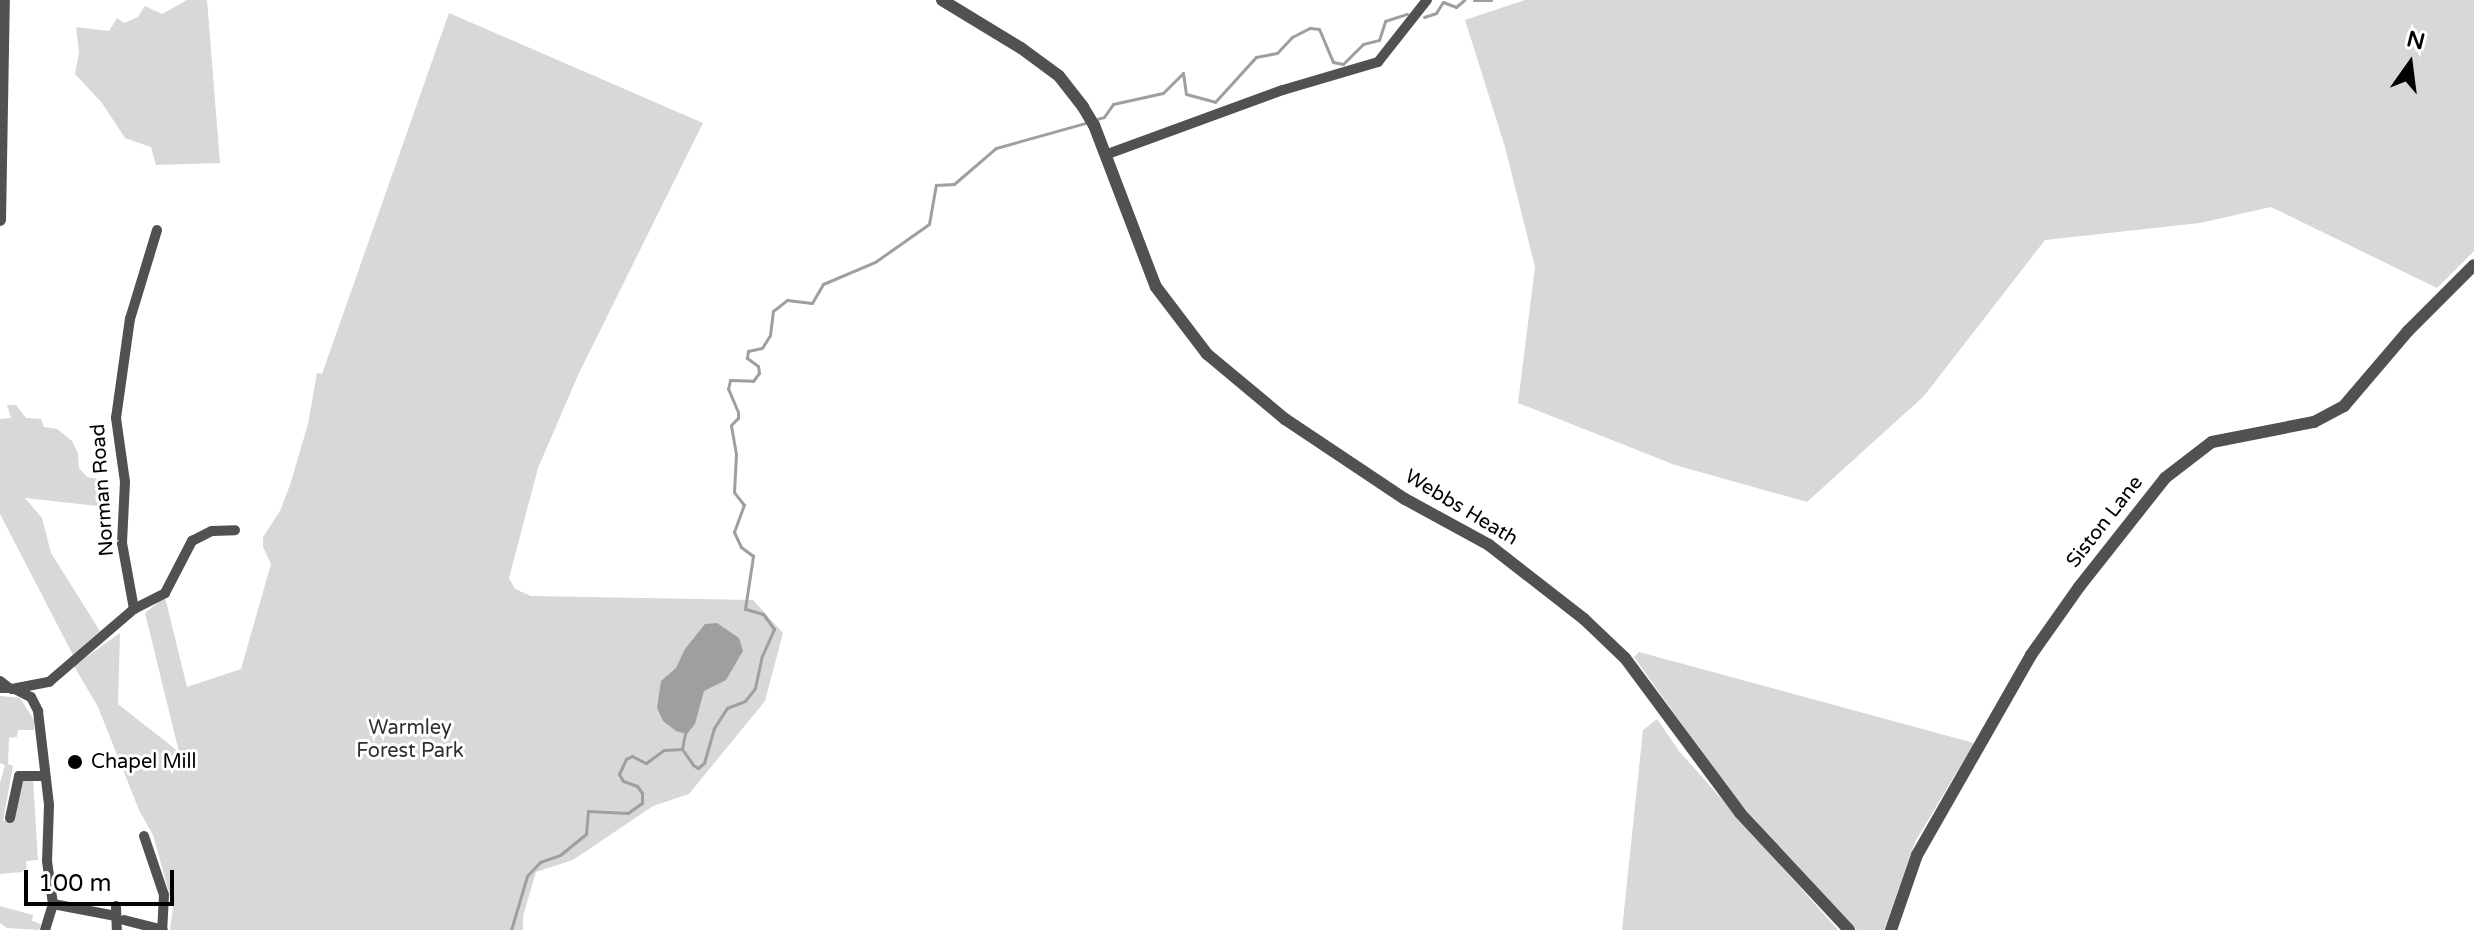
<!DOCTYPE html>
<style>
body{margin:0}
#map{position:relative;width:2474px;height:930px;overflow:hidden;background:#fff;font-family:"Varela Round",sans-serif}
div>[style]{position:absolute}
.green>*{inset:0;background:#d8d8d8}
.water>*{inset:0;background:#9f9f9f}
.stream>*{height:3px;margin:-1.5px;padding:0 1.5px;transform-origin:1.5px;border-radius:1.5px;background:#9f9f9f}
.minor>*{height:10px;margin:-5px;padding:0 5px;transform-origin:5px;border-radius:5px;background:#515151}
.tertiary>*{height:12px;margin:-6px;padding:0 6px;transform-origin:6px;border-radius:6px;background:#515151}
.dots>*{width:22px;height:22px;translate:-50% -50%;box-sizing:border-box;border:4px solid #fff;border-radius:50%}
span{translate:-50% -50%;white-space:nowrap;text-align:center;line-height:1.15;-webkit-text-stroke:6px #fff;paint-order:stroke}
.street-label{font-size:20px;color:#000}
.park-label{font-size:20px;color:#2f2f2f}
.poi-label{font-size:20px;color:#000}
.left{translate:0 -50%;text-align:left}
.north{position:absolute;left:2370px;top:24px;width:80px;height:80px;-webkit-text-stroke:6px #fff;paint-order:stroke;rotate:14deg;font-size:22px;font-weight:700;line-height:32px;text-align:center;color:#000}
.north::after{content:'';display:block;margin:auto;width:28px;height:36px;background:#000;clip-path:polygon(50% 0,100% 100%,50% 72%,0 100%)}
.scale{position:absolute;left:24px;top:870px;width:150px;height:36px;box-sizing:border-box;border:4px solid #000;border-top:0;padding-left:10px;font-size:24px;line-height:28px;white-space:nowrap;color:#000;-webkit-text-stroke:6px #fff;paint-order:stroke}
</style>
<div id="map">
<div class="green">
<i style="clip-path:polygon(187px 0,207px 0,220px 163px,156px 165px,151px 147px,125px 138px,102px 103px,75px 74px,79px 52px,76px 27px,109px 31px,117px 18px,124px 23px,138px 17px,145px 6px,162px 14px)"></i>
<i style="clip-path:polygon(1525px 0,2474px 0,2474px 251px,2437px 288px,2271px 207px,2200px 223px,2045px 240px,1924px 396px,1807px 502px,1675px 465px,1518px 403px,1535px 267px,1505px 147px,1465px 20px)"></i>
<i style="clip-path:polygon(449px 13px,703px 123px,579px 373px,538px 468px,509px 578px,515px 589px,531px 596px,753px 600px,783px 633px,765px 701px,689px 794px,653px 806px,573px 860px,536px 872px,523px 916px,523px 930px,170px 930px,173px 907px,153px 835px,139px 810px,98px 707px,74px 666px,120px 633px,118px 704px,179px 752px,145px 613px,165px 597px,187px 687px,241px 669px,271px 564px,263px 547px,263px 537px,280px 511px,290px 485px,308px 424px,317px 373px,322px 374px)"></i>
<i style="clip-path:polygon(7px 405px,16px 405px,26px 418px,41px 419px,44px 427px,57px 429px,72px 441px,78px 453px,79px 468px,87px 477px,103px 480px,109px 490px,107px 507px,25px 498px,42px 518px,51px 553px,100px 631px,73px 655px,0 514px,0 419px,11px 418px)"></i>
<i style="clip-path:polygon(1639px 652px,1974px 743px,1915px 842px,1884px 930px,1857px 930px,1734px 797px,1634px 657px)"></i>
<i style="clip-path:polygon(0 696px,20px 698px,34px 720px,34px 730px,18px 730px,17px 737px,9px 738px,8px 764px,13px 766px,3px 821px,12px 820px,21px 779px,33px 779px,38px 860px,26px 861px,27px 868px,22px 872px,0 874px,0 783px,5px 765px,0 763px)"></i>
<i style="clip-path:polygon(1657px 719px,1679px 751px,1838px 930px,1622px 930px,1643px 730px)"></i>
<i style="clip-path:polygon(0 906px,33px 915px,32px 921px,41px 924px,39px 930px,7px 928px,0 923px)"></i>
</div>
<div class="water">
<i style="clip-path:polygon(717px 623px,739px 638px,743px 651px,726px 680px,704px 691px,695px 724px,687px 734px,676px 731px,663px 721px,657px 708px,661px 681px,676px 668px,685px 649px,705px 624px)"></i>
</div>
<div class="stream">
<i style="left:1474px;top:0;width:17px"></i>
<i style="left:1424px;top:17px;width:13px;rotate:-18deg"></i>
<i style="left:1436px;top:13px;width:13px;rotate:-58deg"></i>
<i style="left:1443px;top:2px;width:14px;rotate:21deg"></i>
<i style="left:1456px;top:7px;width:11px;rotate:-41deg"></i>
<i style="left:1097px;top:119px;width:7px;rotate:-16deg"></i>
<i style="left:1104px;top:117px;width:16px;rotate:-55deg"></i>
<i style="left:1113px;top:104px;width:51px;rotate:-12.4deg"></i>
<i style="left:1163px;top:93px;width:28px;rotate:-45deg"></i>
<i style="left:1183px;top:73px;width:21px;rotate:82deg"></i>
<i style="left:1186px;top:94px;width:30px;rotate:15deg"></i>
<i style="left:1215px;top:102px;width:61px;rotate:-47.7deg"></i>
<i style="left:1256px;top:57px;width:21px;rotate:-11deg"></i>
<i style="left:1277px;top:53px;width:22px;rotate:-47deg"></i>
<i style="left:1292px;top:37px;width:20px;rotate:-27deg"></i>
<i style="left:1310px;top:28px;width:9px;rotate:6deg"></i>
<i style="left:1319px;top:29px;width:36px;rotate:67deg"></i>
<i style="left:1333px;top:62px;width:10px;rotate:11deg"></i>
<i style="left:1343px;top:64px;width:28px;rotate:-45deg"></i>
<i style="left:1363px;top:44px;width:16px;rotate:-14deg"></i>
<i style="left:1379px;top:40px;width:20px;rotate:-72deg"></i>
<i style="left:1385px;top:21px;width:23px;rotate:-18deg"></i>
<i style="left:682px;top:749px;width:19px;rotate:55deg"></i>
<i style="left:693px;top:765px;width:6px;rotate:31deg"></i>
<i style="left:698px;top:768px;width:8px;rotate:-40deg"></i>
<i style="left:704px;top:763px;width:36px;rotate:-74deg"></i>
<i style="left:714px;top:728px;width:24px;rotate:-57deg"></i>
<i style="left:727px;top:708px;width:19px;rotate:-21deg"></i>
<i style="left:745px;top:701px;width:16px;rotate:-52deg"></i>
<i style="left:755px;top:688px;width:33px;rotate:-78deg"></i>
<i style="left:762px;top:656px;width:30px;rotate:-66deg"></i>
<i style="left:774px;top:629px;width:19px;rotate:-126deg"></i>
<i style="left:763px;top:614px;width:19px;rotate:-164deg"></i>
<i style="left:745px;top:609px;width:54px;rotate:-81.4deg"></i>
<i style="left:753px;top:556px;width:15px;rotate:-143deg"></i>
<i style="left:741px;top:547px;width:17px;rotate:-115deg"></i>
<i style="left:734px;top:532px;width:29px;rotate:-70deg"></i>
<i style="left:744px;top:505px;width:16px;rotate:-128deg"></i>
<i style="left:734px;top:492px;width:38px;rotate:-87deg"></i>
<i style="left:736px;top:454px;width:29px;rotate:-100deg"></i>
<i style="left:731px;top:425px;width:10px;rotate:-45deg"></i>
<i style="left:738px;top:418px;width:6px;rotate:-90deg"></i>
<i style="left:738px;top:412px;width:25px;rotate:-113deg"></i>
<i style="left:728px;top:389px;width:9px;rotate:-77deg"></i>
<i style="left:730px;top:380px;width:23px;rotate:2deg"></i>
<i style="left:753px;top:381px;width:10px;rotate:-53deg"></i>
<i style="left:759px;top:373px;width:7px;rotate:-98deg"></i>
<i style="left:758px;top:366px;width:14px;rotate:-144deg"></i>
<i style="left:747px;top:358px;width:7px;rotate:-82deg"></i>
<i style="left:748px;top:351px;width:14px;rotate:-12deg"></i>
<i style="left:762px;top:348px;width:15px;rotate:-58deg"></i>
<i style="left:770px;top:335px;width:24px;rotate:-83deg"></i>
<i style="left:773px;top:311px;width:18px;rotate:-38deg"></i>
<i style="left:787px;top:300px;width:25px;rotate:7deg"></i>
<i style="left:812px;top:303px;width:22px;rotate:-60deg"></i>
<i style="left:823px;top:284px;width:56px;rotate:-22.9deg"></i>
<i style="left:875px;top:262px;width:66px;rotate:-35.1deg"></i>
<i style="left:929px;top:224px;width:40px;rotate:-80deg"></i>
<i style="left:936px;top:185px;width:18px;rotate:-3deg"></i>
<i style="left:954px;top:184px;width:55px;rotate:-40.6deg"></i>
<i style="left:996px;top:148px;width:97px;rotate:-15.6deg"></i>
<i style="left:511px;top:930px;width:56px;rotate:-73.5deg"></i>
<i style="left:527px;top:876px;width:19px;rotate:-47deg"></i>
<i style="left:540px;top:862px;width:21px;rotate:-19deg"></i>
<i style="left:560px;top:855px;width:33px;rotate:-39deg"></i>
<i style="left:586px;top:834px;width:23px;rotate:-85deg"></i>
<i style="left:588px;top:811px;width:40px;rotate:2.9deg"></i>
<i style="left:628px;top:813px;width:17px;rotate:-36deg"></i>
<i style="left:642px;top:803px;width:10px;rotate:-90deg"></i>
<i style="left:642px;top:793px;width:9px;rotate:-126deg"></i>
<i style="left:637px;top:786px;width:15px;rotate:-160deg"></i>
<i style="left:623px;top:781px;width:8px;rotate:-120deg"></i>
<i style="left:619px;top:774px;width:17px;rotate:-65deg"></i>
<i style="left:626px;top:759px;width:7px;rotate:-27deg"></i>
<i style="left:632px;top:756px;width:16px;rotate:27deg"></i>
<i style="left:646px;top:763px;width:22px;rotate:-36deg"></i>
<i style="left:664px;top:750px;width:18px;rotate:-3deg"></i>
<i style="left:682px;top:749px;width:16px;rotate:-79deg"></i>
</div>
<div class="minor">
<i style="left:1105px;top:155px;width:189px;rotate:-20.1deg"></i>
<i style="left:1283px;top:90px;width:99px;rotate:-16.4deg"></i>
<i style="left:1378px;top:62px;width:79px;rotate:-51.7deg"></i>
<i style="left:134px;top:609px;width:67px;rotate:-100.3deg"></i>
<i style="left:122px;top:543px;width:61px;rotate:-87.2deg"></i>
<i style="left:125px;top:482px;width:65px;rotate:-98deg"></i>
<i style="left:116px;top:418px;width:100px;rotate:-82deg"></i>
<i style="left:130px;top:319px;width:93px;rotate:-73.1deg"></i>
<i style="left:0;top:681px;width:11px;rotate:38deg"></i>
<i style="left:9px;top:688px;width:9px;rotate:180deg"></i>
<i style="left:12px;top:689px;width:38px;rotate:-11deg"></i>
<i style="left:49px;top:682px;width:112px;rotate:-40.7deg"></i>
<i style="left:134px;top:609px;width:35px;rotate:-27deg"></i>
<i style="left:165px;top:593px;width:59px;rotate:-62.6deg"></i>
<i style="left:192px;top:541px;width:22px;rotate:-27deg"></i>
<i style="left:212px;top:531px;width:23px;rotate:-2deg"></i>
<i style="left:15px;top:689px;width:18px;rotate:27deg"></i>
<i style="left:31px;top:697px;width:16px;rotate:63deg"></i>
<i style="left:38px;top:711px;width:95px;rotate:83.3deg"></i>
<i style="left:49px;top:805px;width:56px;rotate:92deg"></i>
<i style="left:47px;top:861px;width:43px;rotate:82.1deg"></i>
<i style="left:53px;top:904px;width:27px;rotate:107deg"></i>
<i style="left:10px;top:818px;width:43px;rotate:-77.9deg"></i>
<i style="left:19px;top:776px;width:25px"></i>
<i style="left:144px;top:836px;width:62px;rotate:71.3deg"></i>
<i style="left:164px;top:895px;width:34px;rotate:93deg"></i>
<i style="left:53px;top:904px;width:64px;rotate:10.8deg"></i>
<i style="left:116px;top:906px;width:24px;rotate:88deg"></i>
<i style="left:124px;top:920px;width:40px;rotate:14.4deg"></i>
</div>
<div class="tertiary">
<i style="left:942px;top:0;width:92px;rotate:31.3deg"></i>
<i style="left:1021px;top:48px;width:47px;rotate:36.4deg"></i>
<i style="left:1059px;top:76px;width:39px;rotate:52deg"></i>
<i style="left:1083px;top:107px;width:21px;rotate:59deg"></i>
<i style="left:1094px;top:125px;width:173px;rotate:69.1deg"></i>
<i style="left:1156px;top:287px;width:84px;rotate:52.7deg"></i>
<i style="left:1207px;top:354px;width:102px;rotate:39.8deg"></i>
<i style="left:1285px;top:419px;width:144px;rotate:33.7deg"></i>
<i style="left:1405px;top:499px;width:96px;rotate:28.7deg"></i>
<i style="left:1489px;top:545px;width:120px;rotate:37.9deg"></i>
<i style="left:1584px;top:619px;width:57px;rotate:43.6deg"></i>
<i style="left:1625px;top:658px;width:193px;rotate:53.4deg"></i>
<i style="left:1740px;top:813px;width:160px;rotate:47deg"></i>
<i style="left:0;top:220px;width:220px;rotate:-89deg"></i>
<i style="left:1891px;top:930px;width:79px;rotate:-70.9deg"></i>
<i style="left:1917px;top:855px;width:230px;rotate:-60.3deg"></i>
<i style="left:2031px;top:655px;width:83px;rotate:-54.8deg"></i>
<i style="left:2079px;top:587px;width:139px;rotate:-51.7deg"></i>
<i style="left:2165px;top:478px;width:59px;rotate:-37.5deg"></i>
<i style="left:2212px;top:442px;width:104px;rotate:-11.1deg"></i>
<i style="left:2314px;top:422px;width:34px;rotate:-28deg"></i>
<i style="left:2344px;top:406px;width:99px;rotate:-49.5deg"></i>
<i style="left:2408px;top:331px;width:93px;rotate:-45deg"></i>
</div>
<div class="dots">
<i style="left:75px;top:762px;background:#000"></i>
</div>
<div class="street-label">
<span style="left:103px;top:490px;rotate:-94deg">Norman Road</span>
<span style="left:1461px;top:508px;rotate:31deg">Webbs Heath</span>
<span style="left:2105px;top:522px;rotate:-52deg">Siston Lane</span>
</div>
<div class="park-label">
<span style="left:410px;top:740px">Warmley<br>Forest Park</span>
</div>
<div class="poi-label">
<span class="left" style="left:91px;top:762px">Chapel Mill</span>
</div>
<div class="north">N</div>
<div class="scale">100 m</div>
</div>
